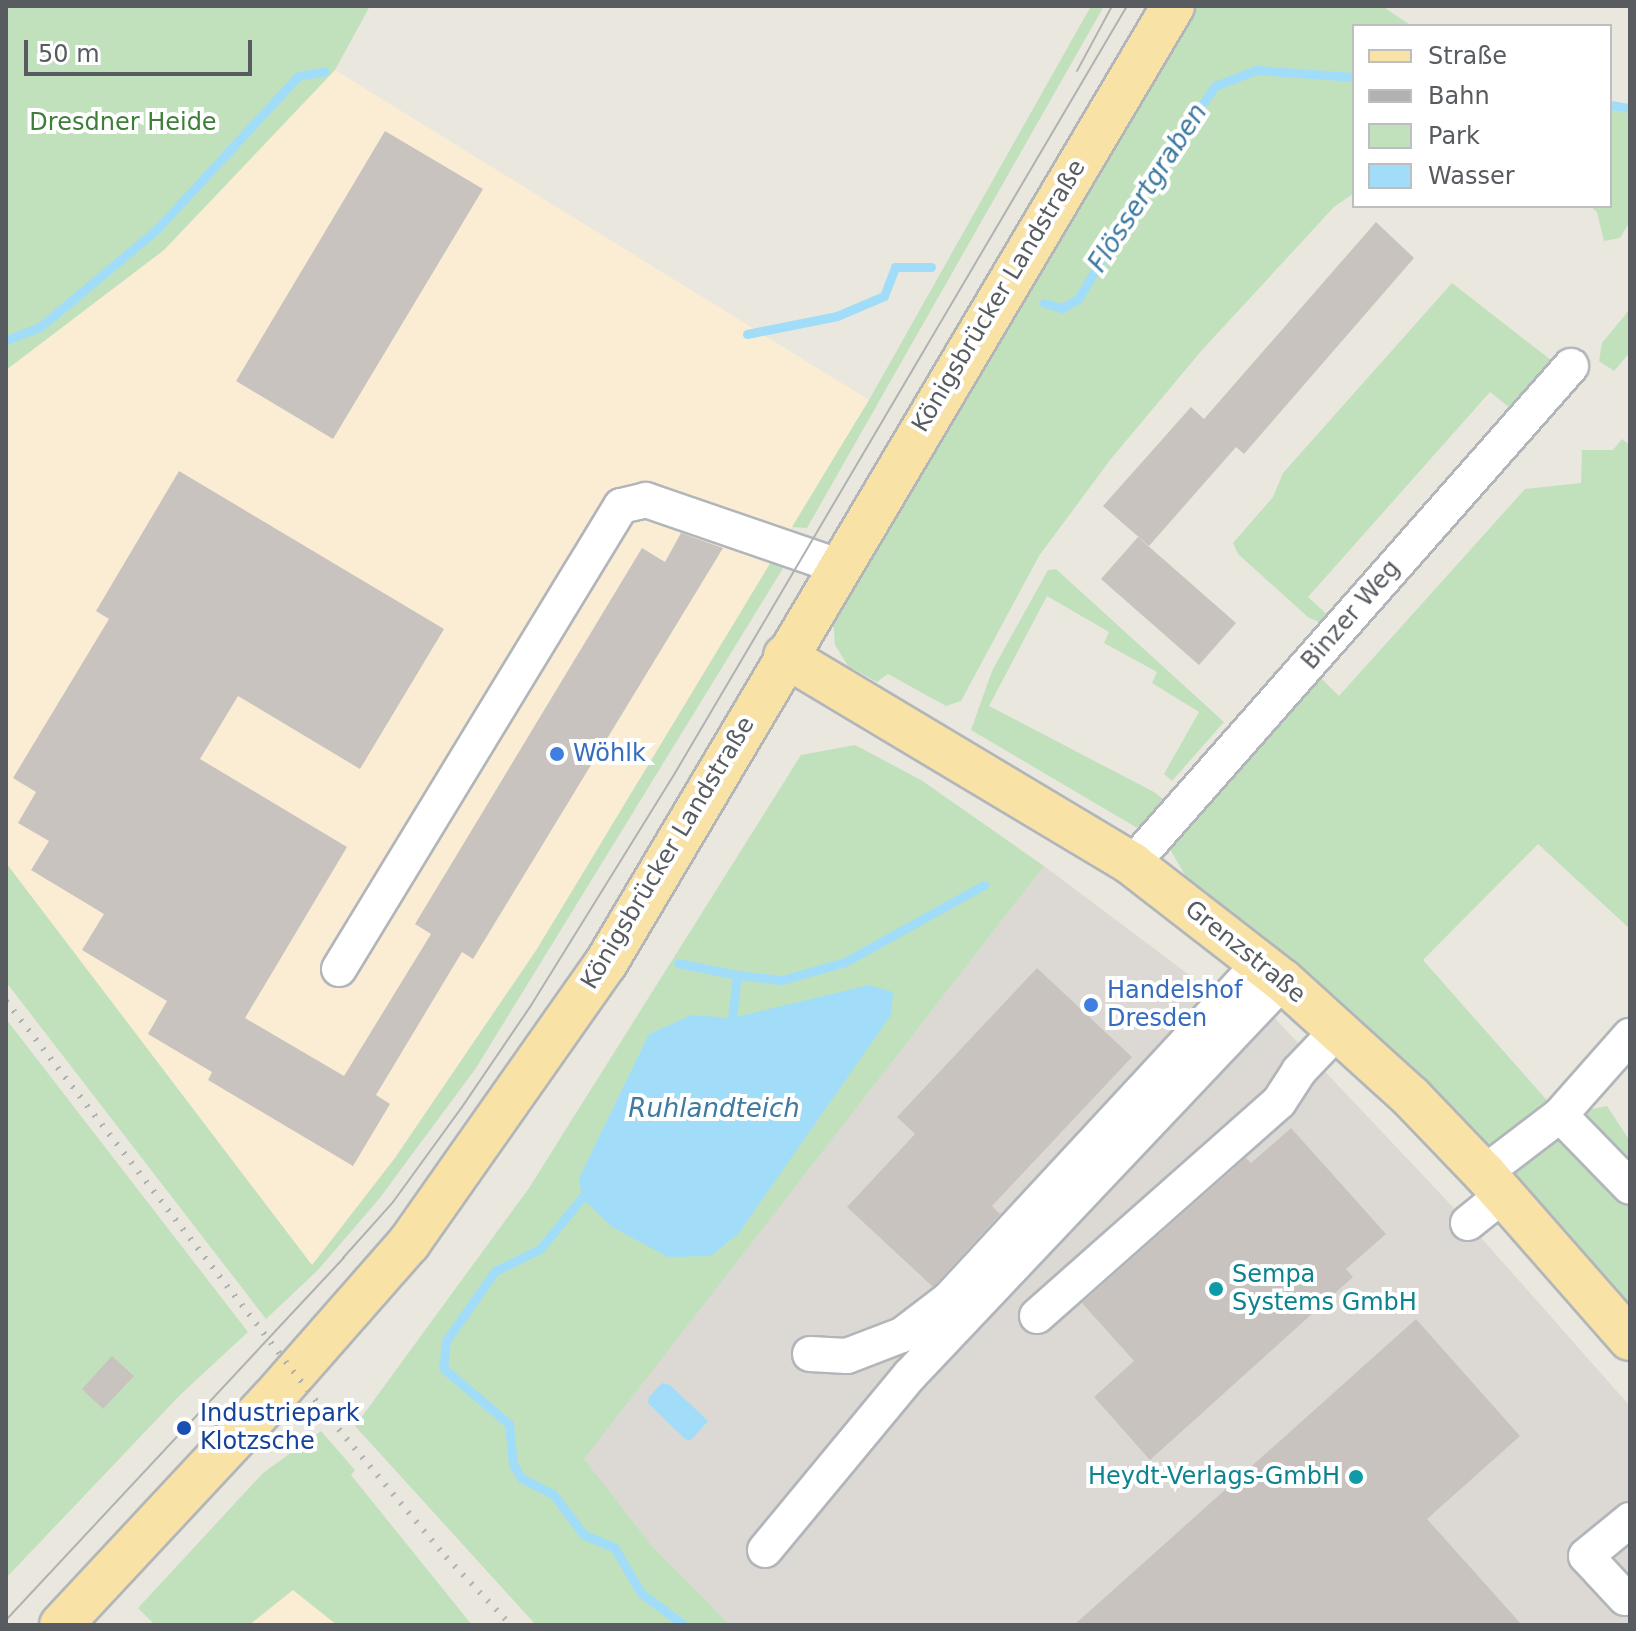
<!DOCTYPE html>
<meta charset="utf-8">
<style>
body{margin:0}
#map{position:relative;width:1636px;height:1631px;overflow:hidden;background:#eae7df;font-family:"DejaVu Sans",sans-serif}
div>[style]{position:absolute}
.commercial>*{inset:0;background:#fbedd4}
.industrial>*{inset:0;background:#dcd9d4}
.green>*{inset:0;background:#c1e1bd}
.water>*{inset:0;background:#a1ddf9}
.stream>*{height:9px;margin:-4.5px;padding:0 4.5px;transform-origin:4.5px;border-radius:4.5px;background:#a1ddf9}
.building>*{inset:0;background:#c8c3bf}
.roads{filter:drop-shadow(2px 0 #b2b6ba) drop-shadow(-2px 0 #b2b6ba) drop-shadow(0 2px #b2b6ba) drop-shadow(0 -2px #b2b6ba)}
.minor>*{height:34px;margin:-17px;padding:0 17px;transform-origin:17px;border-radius:17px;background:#fff}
.major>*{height:42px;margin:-21px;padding:0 21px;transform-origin:21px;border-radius:21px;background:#f9e2a6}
.tram>*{height:2px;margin:-1px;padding:0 1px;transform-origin:1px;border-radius:1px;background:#b0b1b1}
.rail>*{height:6px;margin-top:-3px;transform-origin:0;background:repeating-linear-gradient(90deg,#b0b1b1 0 2px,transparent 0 12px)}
.dots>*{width:22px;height:22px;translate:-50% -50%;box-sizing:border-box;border:4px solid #fff;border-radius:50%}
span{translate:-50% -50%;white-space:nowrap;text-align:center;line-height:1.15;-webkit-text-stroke:8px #fff;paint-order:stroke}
.park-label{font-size:24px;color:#3e7e39}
.street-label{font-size:24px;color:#585c60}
.shop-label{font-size:24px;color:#366cbe}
.left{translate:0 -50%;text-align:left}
.culture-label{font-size:24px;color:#0d838f}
.right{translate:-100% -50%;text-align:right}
.transit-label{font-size:24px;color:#164399}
.water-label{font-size:26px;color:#3f7aa0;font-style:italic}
.frame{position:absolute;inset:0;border:8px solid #585c60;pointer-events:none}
.legend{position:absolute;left:1352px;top:24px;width:260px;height:184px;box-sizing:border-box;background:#fff;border:2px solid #bcbebf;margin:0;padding:10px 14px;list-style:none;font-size:24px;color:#585c60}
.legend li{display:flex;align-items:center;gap:16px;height:40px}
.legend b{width:40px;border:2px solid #bcbebf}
.scale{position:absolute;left:24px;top:40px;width:228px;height:36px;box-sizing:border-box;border:4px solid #585c60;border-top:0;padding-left:10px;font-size:24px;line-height:28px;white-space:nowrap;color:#585c60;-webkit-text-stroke:6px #fff;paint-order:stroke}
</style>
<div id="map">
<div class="commercial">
<i style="clip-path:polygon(335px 70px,869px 400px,537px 949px,396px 1156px,312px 1266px,6px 863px,6px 370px,164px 250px)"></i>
<i style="clip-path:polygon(293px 1590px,337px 1625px,249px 1625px)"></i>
</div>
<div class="industrial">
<i style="clip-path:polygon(1044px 866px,1212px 992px,1267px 1010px,1468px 1223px,1630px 1406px,1630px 1625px,730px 1625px,653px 1547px,583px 1459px)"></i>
</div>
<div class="green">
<i style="clip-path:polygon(6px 6px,370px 6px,335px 70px,164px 250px,6px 370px)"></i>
<i style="clip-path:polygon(1091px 6px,1104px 6px,807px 528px,792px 527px,869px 400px)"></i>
<i style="clip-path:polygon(1197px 6px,1382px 6px,1412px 26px,1354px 26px,1354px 193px,1334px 207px,1202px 350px,1110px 460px,1039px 556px,961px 701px,946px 706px,888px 674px,877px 682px,848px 666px,835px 645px,833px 619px,1158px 64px)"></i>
<i style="clip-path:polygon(1610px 110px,1630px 113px,1630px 222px,1620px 238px,1604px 241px,1597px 212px,1590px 206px,1610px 206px)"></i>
<i style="clip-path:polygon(1452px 283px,1556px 364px,1515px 412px,1490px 392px,1308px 597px,1332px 619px,1325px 624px,1309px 618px,1238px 554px,1233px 543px,1273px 497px,1283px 473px)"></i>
<i style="clip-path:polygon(1630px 309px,1630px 352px,1614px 371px,1599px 361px,1602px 343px)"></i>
<i style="clip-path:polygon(1622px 439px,1630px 445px,1630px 929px,1538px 844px,1423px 960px,1560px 1115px,1607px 1106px,1630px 1141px,1630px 1339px,1215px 926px,1165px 841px,1318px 675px,1339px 696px,1525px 489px,1581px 483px,1582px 450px,1613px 450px)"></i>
<i style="clip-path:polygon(774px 557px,785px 565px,476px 1068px,379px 1199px,318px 1270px,266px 1319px,6px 982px,6px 863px,312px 1265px,395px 1158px,537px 949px)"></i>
<i style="clip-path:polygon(1056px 569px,1224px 722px,1172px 781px,1164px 774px,1199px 712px,1152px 683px,1157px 672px,1104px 643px,1109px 632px,1047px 596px,989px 706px,1154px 792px,1167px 802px,1144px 832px,971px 730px,992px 671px,1048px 570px)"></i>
<i style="clip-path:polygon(855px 745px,921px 780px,1044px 866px,584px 1459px,653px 1547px,730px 1625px,536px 1625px,355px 1426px,529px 1188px,801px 755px)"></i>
<i style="clip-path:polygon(6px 1019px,248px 1332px,180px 1395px,6px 1578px)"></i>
<i style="clip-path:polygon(321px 1431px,355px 1470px,351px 1475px,472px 1625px,337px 1625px,293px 1590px,249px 1625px,155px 1625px,138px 1608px,263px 1473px)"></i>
</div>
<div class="water">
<i style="clip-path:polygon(869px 985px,893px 992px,891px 1015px,739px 1233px,711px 1256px,668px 1257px,612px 1227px,582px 1198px,579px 1178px,649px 1034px,692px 1015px,732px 1018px)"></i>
<i style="clip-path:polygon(662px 1383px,670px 1385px,708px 1421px,691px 1440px,686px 1440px,648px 1403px,649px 1397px)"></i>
</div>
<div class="stream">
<i style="left:1610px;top:105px;width:20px;rotate:9deg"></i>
<i style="left:1044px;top:303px;width:19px;rotate:16deg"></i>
<i style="left:1062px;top:308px;width:18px;rotate:-29deg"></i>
<i style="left:1078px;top:299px;width:126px;rotate:-59.3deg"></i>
<i style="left:1142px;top:191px;width:128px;rotate:-55.2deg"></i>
<i style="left:1215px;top:86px;width:44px;rotate:-21.3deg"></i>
<i style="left:1256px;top:70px;width:98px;rotate:4.1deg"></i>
<i style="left:747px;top:334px;width:92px;rotate:-11.3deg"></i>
<i style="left:837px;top:316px;width:51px;rotate:-23.1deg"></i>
<i style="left:884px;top:296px;width:31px;rotate:-69deg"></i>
<i style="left:895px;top:267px;width:36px"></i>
<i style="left:6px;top:340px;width:36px;rotate:-21deg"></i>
<i style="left:40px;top:327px;width:153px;rotate:-39.9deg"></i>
<i style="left:157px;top:229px;width:208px;rotate:-47.3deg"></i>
<i style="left:298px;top:76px;width:27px;rotate:-10deg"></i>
<i style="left:678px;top:963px;width:60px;rotate:11.5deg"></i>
<i style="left:737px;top:975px;width:43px;rotate:96.6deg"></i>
<i style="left:732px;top:1018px;width:13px;rotate:129deg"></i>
<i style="left:737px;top:975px;width:45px;rotate:6.3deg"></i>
<i style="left:782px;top:980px;width:66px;rotate:-15.9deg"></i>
<i style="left:845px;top:962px;width:159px;rotate:-29deg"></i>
<i style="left:589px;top:1189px;width:77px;rotate:129.2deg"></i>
<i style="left:540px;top:1249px;width:50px;rotate:153.9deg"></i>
<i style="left:495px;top:1271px;width:85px;rotate:125deg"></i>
<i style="left:446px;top:1341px;width:27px;rotate:96deg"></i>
<i style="left:443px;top:1368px;width:87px;rotate:40.3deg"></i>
<i style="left:509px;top:1424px;width:40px;rotate:84.3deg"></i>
<i style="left:513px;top:1464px;width:16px;rotate:60deg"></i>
<i style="left:521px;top:1478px;width:36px;rotate:27deg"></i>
<i style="left:553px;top:1494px;width:51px;rotate:52.9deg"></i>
<i style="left:584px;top:1535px;width:32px;rotate:22deg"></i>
<i style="left:614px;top:1547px;width:53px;rotate:59.6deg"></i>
<i style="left:641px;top:1593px;width:54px;rotate:36.7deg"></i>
</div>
<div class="building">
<i style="clip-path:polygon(385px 131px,483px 189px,333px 439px,236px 381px)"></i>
<i style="clip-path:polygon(1376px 222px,1414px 258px,1244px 454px,1236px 447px,1149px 546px,1103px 506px,1191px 407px,1204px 419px)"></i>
<i style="clip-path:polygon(179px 471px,444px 629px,360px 769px,238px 696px,200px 759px,347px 847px,245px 1018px,344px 1076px,431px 934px,415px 924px,642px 548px,665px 562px,681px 533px,723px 548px,473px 959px,462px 952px,376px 1095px,390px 1104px,353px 1166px,208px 1080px,212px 1072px,148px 1034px,167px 1001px,82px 950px,104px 914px,31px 870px,49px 841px,18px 823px,36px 792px,13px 778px,109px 619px,96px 611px)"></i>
<i style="clip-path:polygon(1138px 537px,1236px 623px,1199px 665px,1101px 579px)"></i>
<i style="clip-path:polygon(1037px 968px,1132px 1057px,992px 1206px,1000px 1214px,933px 1287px,847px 1207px,915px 1134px,897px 1117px)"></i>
<i style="clip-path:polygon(1291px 1128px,1386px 1234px,1346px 1269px,1353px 1277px,1150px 1460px,1094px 1397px,1134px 1361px,1082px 1303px,1246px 1158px,1251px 1163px)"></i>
<i style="clip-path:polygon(1416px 1319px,1520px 1436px,1427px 1519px,1522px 1625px,1074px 1625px)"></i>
<i style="clip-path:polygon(112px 1356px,134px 1376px,103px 1409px,82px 1389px)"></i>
</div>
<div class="roads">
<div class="minor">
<i style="left:1132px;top:864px;width:664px;rotate:-48.6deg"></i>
<i style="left:339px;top:969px;width:542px;rotate:-58.66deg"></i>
<i style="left:621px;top:506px;width:26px;rotate:-13deg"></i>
<i style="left:646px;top:500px;width:203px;rotate:19deg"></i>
<i style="left:1560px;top:1115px;width:100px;rotate:45.8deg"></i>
<i style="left:1484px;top:1173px;width:96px;rotate:-37.3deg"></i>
<i style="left:1560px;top:1115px;width:106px;rotate:-48.5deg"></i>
<i style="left:1468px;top:1223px;width:45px;rotate:-38.7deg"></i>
<i style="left:1037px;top:1316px;width:323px;rotate:-41.5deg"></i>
<i style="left:1279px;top:1102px;width:37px;rotate:-57deg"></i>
<i style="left:1299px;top:1071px;width:58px;rotate:-46.4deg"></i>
<i style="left:810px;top:1354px;width:37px;rotate:3deg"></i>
<i style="left:847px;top:1356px;width:59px;rotate:-20.9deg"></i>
<i style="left:902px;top:1335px;width:58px;rotate:-37.3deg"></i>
<i style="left:948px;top:1300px;width:459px;rotate:-47.2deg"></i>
<i style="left:765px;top:1550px;width:227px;rotate:-50.4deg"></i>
<i style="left:910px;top:1375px;width:543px;rotate:-46.57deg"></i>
<i style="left:1625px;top:1598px;width:57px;rotate:-132.9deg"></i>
<i style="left:1586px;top:1556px;width:57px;rotate:-39.3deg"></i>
</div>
<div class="major">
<i style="left:785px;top:656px;width:405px;rotate:30.9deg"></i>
<i style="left:1132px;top:864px;width:191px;rotate:37.8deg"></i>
<i style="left:1283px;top:981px;width:173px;rotate:42.2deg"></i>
<i style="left:1411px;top:1097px;width:105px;rotate:46.2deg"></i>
<i style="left:1484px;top:1173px;width:221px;rotate:48.7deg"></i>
<i style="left:61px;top:1625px;width:308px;rotate:-47deg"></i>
<i style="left:271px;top:1400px;width:209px;rotate:-48.7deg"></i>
<i style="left:409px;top:1243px;width:342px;rotate:-54.9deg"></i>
<i style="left:606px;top:963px;width:1112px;rotate:-59.35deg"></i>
</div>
</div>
<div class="tram">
<i style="left:1077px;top:71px;width:74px;rotate:-61.7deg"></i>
<i style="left:6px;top:1620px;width:495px;rotate:-47deg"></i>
<i style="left:343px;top:1258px;width:75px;rotate:-48.2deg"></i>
<i style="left:393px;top:1202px;width:117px;rotate:-54deg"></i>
<i style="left:462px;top:1107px;width:121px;rotate:-55.8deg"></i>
<i style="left:530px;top:1007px;width:275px;rotate:-58.2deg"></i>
<i style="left:675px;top:773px;width:890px;rotate:-59.49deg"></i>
</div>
<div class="rail">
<i style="left:6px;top:1001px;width:530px;rotate:52.2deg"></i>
<i style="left:331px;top:1420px;width:179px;rotate:50deg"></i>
<i style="left:446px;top:1557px;width:94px;rotate:46.3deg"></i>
</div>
<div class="dots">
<i style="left:557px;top:754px;background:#3f7fe0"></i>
<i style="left:1091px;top:1005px;background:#3f7fe0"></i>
<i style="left:1216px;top:1289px;background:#0f9aa8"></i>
<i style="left:184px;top:1428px;background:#1a4fb4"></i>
<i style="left:1356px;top:1477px;background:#0f9aa8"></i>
</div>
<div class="park-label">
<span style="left:123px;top:123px">Dresdner Heide</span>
</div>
<div class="street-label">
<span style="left:999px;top:296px;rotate:-59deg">Königsbrücker Landstraße</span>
<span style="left:1351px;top:615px;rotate:-49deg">Binzer Weg</span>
<span style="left:668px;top:853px;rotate:-59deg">Königsbrücker Landstraße</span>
<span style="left:1245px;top:952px;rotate:39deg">Grenzstraße</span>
</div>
<div class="shop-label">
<span class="left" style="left:573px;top:754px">Wöhlk</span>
<span class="left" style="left:1107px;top:1005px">Handelshof<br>Dresden</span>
</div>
<div class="culture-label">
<span class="left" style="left:1232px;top:1289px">Sempa<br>Systems GmbH</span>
<span class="right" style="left:1340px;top:1477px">Heydt-Verlags-GmbH</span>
</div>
<div class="transit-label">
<span class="left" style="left:200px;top:1428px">Industriepark<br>Klotzsche</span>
</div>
<div class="water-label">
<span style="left:1148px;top:188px;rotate:-57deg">Flössertgraben</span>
<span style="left:714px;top:1109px">Ruhlandteich</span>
</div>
<div class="frame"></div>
<ul class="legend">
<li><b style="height:10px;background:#f9e2a6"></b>Straße</li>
<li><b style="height:10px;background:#b0b1b1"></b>Bahn</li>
<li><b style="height:22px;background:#c1e1bd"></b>Park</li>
<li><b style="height:22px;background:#a1ddf9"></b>Wasser</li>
</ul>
<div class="scale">50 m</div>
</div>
